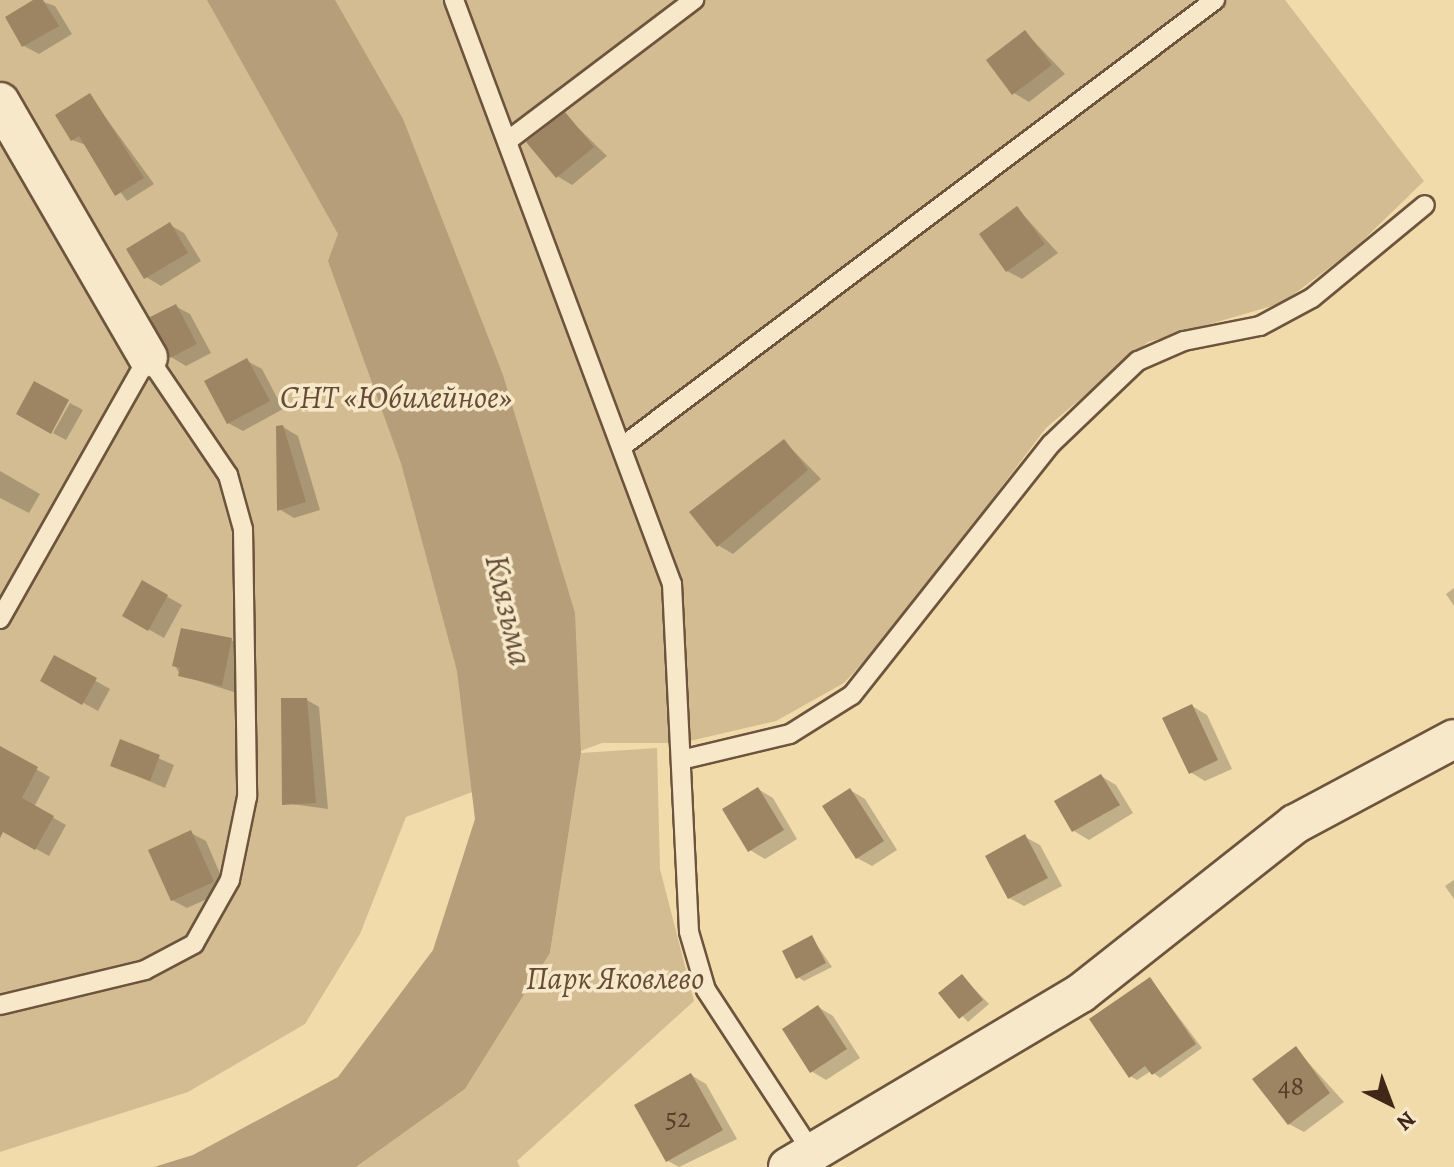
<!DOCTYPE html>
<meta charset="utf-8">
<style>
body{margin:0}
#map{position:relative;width:1454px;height:1167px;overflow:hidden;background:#f1dbab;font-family:Alegreya,serif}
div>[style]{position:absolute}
.green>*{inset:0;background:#d3bc92}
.water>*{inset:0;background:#b59e79}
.shadow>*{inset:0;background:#0003}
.building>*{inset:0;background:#9d8564}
.roads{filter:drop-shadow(2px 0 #6d543d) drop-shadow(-2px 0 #6d543d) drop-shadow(0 2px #6d543d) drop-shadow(0 -2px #6d543d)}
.lane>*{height:18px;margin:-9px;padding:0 9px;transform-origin:9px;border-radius:9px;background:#f6e8c8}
.street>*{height:38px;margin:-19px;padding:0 19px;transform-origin:19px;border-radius:19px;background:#f6e8c8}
span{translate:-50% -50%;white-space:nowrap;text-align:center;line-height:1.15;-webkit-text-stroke:7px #f6e8c8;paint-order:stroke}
.number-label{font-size:28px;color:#583e2b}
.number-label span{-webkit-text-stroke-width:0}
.park-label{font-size:32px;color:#664c36;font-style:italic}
.water-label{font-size:34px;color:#644b35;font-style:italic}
.north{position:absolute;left:1350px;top:1063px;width:80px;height:80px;-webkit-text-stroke:6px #f6e8c8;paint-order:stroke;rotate:138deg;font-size:22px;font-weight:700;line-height:32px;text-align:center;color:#412718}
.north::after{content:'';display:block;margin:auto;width:28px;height:36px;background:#412718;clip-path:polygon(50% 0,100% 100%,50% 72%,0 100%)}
</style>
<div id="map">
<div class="green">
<i style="clip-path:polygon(0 0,1285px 0,1424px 181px,1353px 250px,1282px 303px,1148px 342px,1046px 428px,893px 630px,844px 683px,776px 721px,681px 743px,602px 743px,406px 817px,360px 934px,305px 1024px,188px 1092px,0 1152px)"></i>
<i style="clip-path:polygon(657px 748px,660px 869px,694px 1001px,517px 1161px,520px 1167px,356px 1167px,465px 1089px,550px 953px,581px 753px)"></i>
</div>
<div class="water">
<i style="clip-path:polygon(207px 0,335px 0,403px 119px,503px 375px,575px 613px,581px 753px,550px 953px,465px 1089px,356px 1167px,154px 1167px,193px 1155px,338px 1077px,433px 950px,475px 819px,457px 671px,401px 463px,328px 261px,338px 234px)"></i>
</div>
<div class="shadow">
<i style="clip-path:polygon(37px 0,55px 6px,72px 34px,39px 54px,24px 46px)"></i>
<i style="clip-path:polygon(1025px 32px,1065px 74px,1029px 102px,1014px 93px)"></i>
<i style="clip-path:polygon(90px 96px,154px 184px,127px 201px,86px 145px,72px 140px)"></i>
<i style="clip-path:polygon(565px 115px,607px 156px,572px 185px,557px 176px)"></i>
<i style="clip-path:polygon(1017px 208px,1058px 253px,1022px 279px,1007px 271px)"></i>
<i style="clip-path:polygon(170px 225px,184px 233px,201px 261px,161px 286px,146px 277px)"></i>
<i style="clip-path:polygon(175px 306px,190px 314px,211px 353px,186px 366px,171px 357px)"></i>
<i style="clip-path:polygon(247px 361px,262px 369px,283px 409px,243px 431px,228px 423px)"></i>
<i style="clip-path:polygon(70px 403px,83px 410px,66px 440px,53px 433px)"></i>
<i style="clip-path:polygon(283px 427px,298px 436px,320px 510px,294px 518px,279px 509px)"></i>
<i style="clip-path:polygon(784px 441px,821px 479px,733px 554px,718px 545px)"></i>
<i style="clip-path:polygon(0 471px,40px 494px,29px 513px,0 498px)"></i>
<i style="clip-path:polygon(143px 583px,182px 605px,164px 638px,125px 616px)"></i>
<i style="clip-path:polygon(1454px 588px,1454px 606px,1446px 594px)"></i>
<i style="clip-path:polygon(231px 640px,246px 649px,237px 693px,180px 675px,175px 665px)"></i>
<i style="clip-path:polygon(55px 658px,110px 689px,98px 711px,42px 680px)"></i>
<i style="clip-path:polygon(307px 700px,319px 707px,328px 809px,284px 803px)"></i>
<i style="clip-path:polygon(1192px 706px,1207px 715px,1232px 769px,1205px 781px,1190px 772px)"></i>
<i style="clip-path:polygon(121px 742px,174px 765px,165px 788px,112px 765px)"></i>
<i style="clip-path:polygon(9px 754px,50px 777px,34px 807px,66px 825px,49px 856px,0 829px,0 769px)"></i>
<i style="clip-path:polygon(1101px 776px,1116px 785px,1133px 813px,1089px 840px,1074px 831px)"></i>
<i style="clip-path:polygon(758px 789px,773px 798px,797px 839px,765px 859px,750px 850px)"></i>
<i style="clip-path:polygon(850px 790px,865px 799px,897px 850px,872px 866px,857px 858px)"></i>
<i style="clip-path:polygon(191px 833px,206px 841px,227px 890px,187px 908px,172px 900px)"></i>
<i style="clip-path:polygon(1025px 837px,1040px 845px,1062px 886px,1024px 906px,1009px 898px)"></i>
<i style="clip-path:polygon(1454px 880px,1454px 899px,1445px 886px)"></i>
<i style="clip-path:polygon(812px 938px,832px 967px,804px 981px,798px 977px)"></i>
<i style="clip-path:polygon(962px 976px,989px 1004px,968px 1022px,941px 993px)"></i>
<i style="clip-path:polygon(1150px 979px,1202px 1048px,1160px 1078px,1151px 1071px,1137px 1080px,1130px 1076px)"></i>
<i style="clip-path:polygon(818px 1007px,833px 1016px,860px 1058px,826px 1080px,811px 1071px)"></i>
<i style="clip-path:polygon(1296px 1049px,1344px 1102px,1304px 1132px,1289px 1124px)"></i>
<i style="clip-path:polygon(691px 1075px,706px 1084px,737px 1139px,679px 1167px,668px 1161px)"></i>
</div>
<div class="building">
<i style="clip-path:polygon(33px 0,43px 0,59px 26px,22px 47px,5px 17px)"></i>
<i style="clip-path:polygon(1025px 30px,1052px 65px,1012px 95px,986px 60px)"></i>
<i style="clip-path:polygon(90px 93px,144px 178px,115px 196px,79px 136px,71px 141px,55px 115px)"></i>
<i style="clip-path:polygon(565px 112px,594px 147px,556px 178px,526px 142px)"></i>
<i style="clip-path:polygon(1017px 206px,1045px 244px,1006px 272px,979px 234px)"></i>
<i style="clip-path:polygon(170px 222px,188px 253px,144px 279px,126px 249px)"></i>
<i style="clip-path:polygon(176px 304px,197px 344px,170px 358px,150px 317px)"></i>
<i style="clip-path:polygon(247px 358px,270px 401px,227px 424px,204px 381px)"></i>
<i style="clip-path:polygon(34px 381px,69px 400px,51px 434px,16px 414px)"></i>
<i style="clip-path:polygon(283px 425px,306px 502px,277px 511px,276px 426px)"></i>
<i style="clip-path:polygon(784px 439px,808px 470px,717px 547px,689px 512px)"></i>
<i style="clip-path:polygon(142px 580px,168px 595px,148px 631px,122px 616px)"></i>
<i style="clip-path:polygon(181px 628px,232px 638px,222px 686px,178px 676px,180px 668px,172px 666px)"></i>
<i style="clip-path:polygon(54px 655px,97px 678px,82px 705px,40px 681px)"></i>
<i style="clip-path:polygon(281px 698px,307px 698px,316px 803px,282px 805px)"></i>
<i style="clip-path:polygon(1192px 704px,1218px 760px,1189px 774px,1162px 718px)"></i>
<i style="clip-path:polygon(120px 739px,160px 755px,150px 781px,110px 766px)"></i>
<i style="clip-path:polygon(0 746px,38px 767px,22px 798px,54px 816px,35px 850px,3px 832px,0 838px)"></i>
<i style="clip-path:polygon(1101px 774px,1120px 805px,1072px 832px,1054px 801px)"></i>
<i style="clip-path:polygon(758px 787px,784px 830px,748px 852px,722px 809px)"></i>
<i style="clip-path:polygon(850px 788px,884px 841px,856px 859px,822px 806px)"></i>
<i style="clip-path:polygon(191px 830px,214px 882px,171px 901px,148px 850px)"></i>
<i style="clip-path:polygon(1025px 834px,1048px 878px,1008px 899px,985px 856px)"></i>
<i style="clip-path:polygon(812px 935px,826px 963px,796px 979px,782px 951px)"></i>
<i style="clip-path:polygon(962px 974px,983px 1000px,959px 1019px,938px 993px)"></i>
<i style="clip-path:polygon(1150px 977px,1196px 1044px,1152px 1075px,1145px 1066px,1129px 1078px,1089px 1019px)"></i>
<i style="clip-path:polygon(818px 1005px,847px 1049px,810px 1073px,782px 1029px)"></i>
<i style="clip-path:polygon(1296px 1046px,1330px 1093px,1288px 1125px,1252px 1079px)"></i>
<i style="clip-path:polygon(691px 1073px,723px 1130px,666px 1162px,634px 1105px)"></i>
</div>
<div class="roads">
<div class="lane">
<i style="left:454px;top:0;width:623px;rotate:69.53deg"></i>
<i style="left:672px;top:584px;width:348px;rotate:87.2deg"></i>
<i style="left:689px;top:932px;width:60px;rotate:73.7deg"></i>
<i style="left:706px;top:990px;width:194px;rotate:56.8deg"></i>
<i style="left:510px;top:139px;width:231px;rotate:-37.1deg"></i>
<i style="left:624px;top:445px;width:740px;rotate:-36.98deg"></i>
<i style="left:0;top:619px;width:301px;rotate:-60.5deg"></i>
<i style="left:148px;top:357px;width:143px;rotate:55.9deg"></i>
<i style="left:228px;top:475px;width:56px;rotate:74.5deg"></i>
<i style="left:243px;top:529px;width:268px;rotate:89.1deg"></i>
<i style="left:247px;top:797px;width:85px;rotate:101.6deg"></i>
<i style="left:230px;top:880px;width:73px;rotate:119.4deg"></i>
<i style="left:194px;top:944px;width:55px;rotate:152deg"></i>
<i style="left:145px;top:970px;width:149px;rotate:166.4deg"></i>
<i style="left:681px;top:760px;width:112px;rotate:-13.4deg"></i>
<i style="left:790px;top:734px;width:73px;rotate:-32.2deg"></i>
<i style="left:852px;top:695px;width:320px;rotate:-51.6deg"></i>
<i style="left:1051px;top:444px;width:120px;rotate:-43.7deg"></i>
<i style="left:1138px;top:361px;width:50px;rotate:-23.5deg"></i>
<i style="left:1184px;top:341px;width:77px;rotate:-11.2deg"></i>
<i style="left:1260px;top:326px;width:59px;rotate:-28.3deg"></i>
<i style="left:1312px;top:298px;width:146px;rotate:-39.5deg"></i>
</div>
<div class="street">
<i style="left:0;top:102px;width:295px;rotate:59.9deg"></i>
<i style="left:788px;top:1167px;width:341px;rotate:-30.7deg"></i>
<i style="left:1081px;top:993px;width:273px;rotate:-38.3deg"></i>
<i style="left:1295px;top:824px;width:180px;rotate:-28.1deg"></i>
</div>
</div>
<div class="number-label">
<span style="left:1291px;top:1086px">48</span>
<span style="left:678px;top:1118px">52</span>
</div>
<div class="park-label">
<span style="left:396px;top:397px">СНТ «Юбилейное»</span>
<span style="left:615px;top:978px">Парк Яковлево</span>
</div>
<div class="water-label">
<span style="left:509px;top:610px;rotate:77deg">Клязьма</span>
</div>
<div class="north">N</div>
</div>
